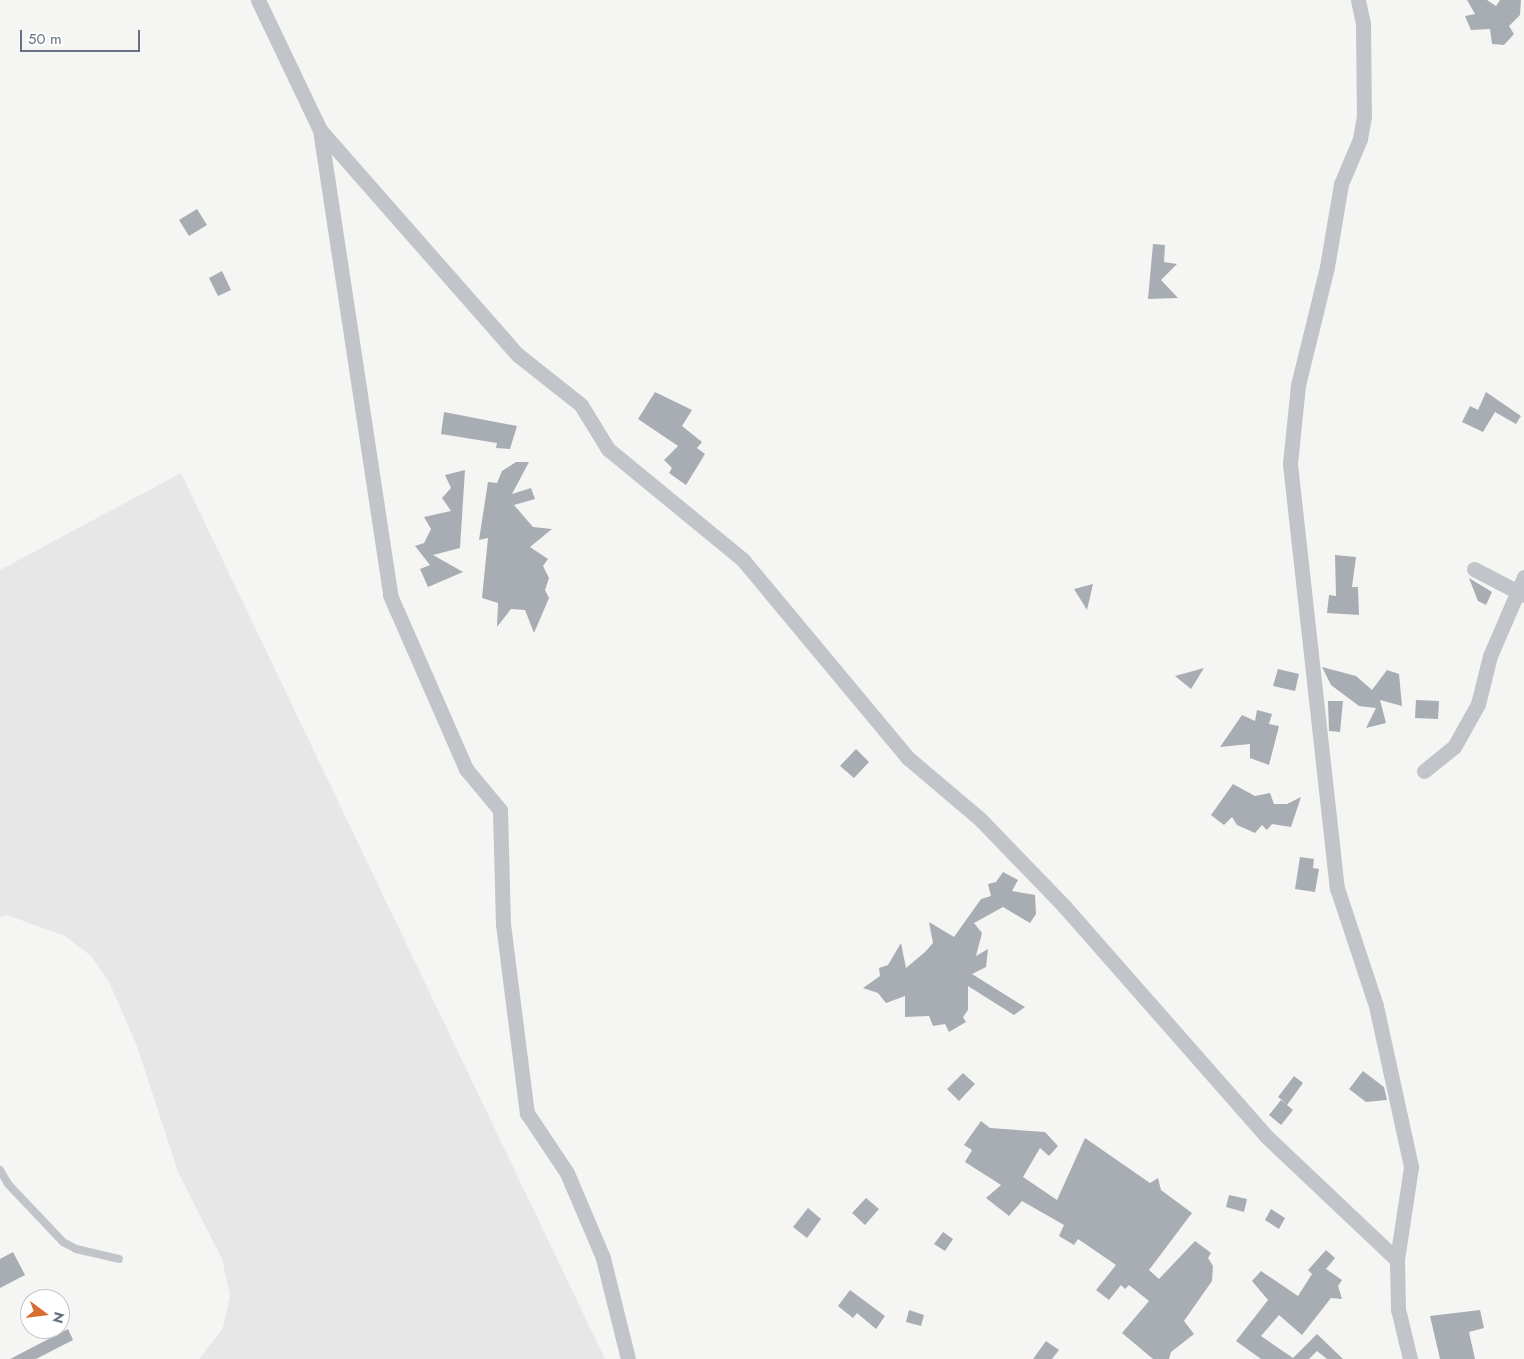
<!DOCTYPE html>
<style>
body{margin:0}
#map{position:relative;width:1524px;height:1359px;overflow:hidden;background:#f5f6f3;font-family:Jost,sans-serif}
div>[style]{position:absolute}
.built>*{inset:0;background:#e6e7e6}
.building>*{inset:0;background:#a8adb4}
.lane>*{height:8px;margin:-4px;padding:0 4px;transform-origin:4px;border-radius:4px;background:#c1c4c8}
.street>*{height:15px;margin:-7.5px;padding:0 7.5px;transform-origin:7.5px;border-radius:7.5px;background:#c1c4c8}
span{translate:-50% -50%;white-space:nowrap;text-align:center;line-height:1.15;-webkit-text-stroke:5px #fff;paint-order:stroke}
.north{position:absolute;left:20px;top:1289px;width:50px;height:50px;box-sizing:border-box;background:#fff;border:1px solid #c2c7cd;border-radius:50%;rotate:105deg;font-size:14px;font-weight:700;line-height:20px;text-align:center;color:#667282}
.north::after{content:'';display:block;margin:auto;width:18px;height:22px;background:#d96c2f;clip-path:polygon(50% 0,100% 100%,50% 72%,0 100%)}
.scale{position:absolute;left:20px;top:30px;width:120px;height:22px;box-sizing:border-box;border:2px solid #667282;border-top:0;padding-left:6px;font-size:15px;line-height:18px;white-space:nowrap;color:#667282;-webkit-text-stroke:4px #fff;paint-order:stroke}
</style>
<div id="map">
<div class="built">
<i style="clip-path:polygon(181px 473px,605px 1359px,199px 1359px,223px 1328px,230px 1295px,222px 1259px,178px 1172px,137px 1046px,109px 982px,91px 956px,65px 936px,7px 915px,0 917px,0 570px)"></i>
</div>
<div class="building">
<i style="clip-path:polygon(1467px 0,1487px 0,1496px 6px,1500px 0,1521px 0,1520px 15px,1509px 26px,1514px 34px,1504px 45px,1492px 44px,1490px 29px,1471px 30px,1465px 16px,1475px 14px)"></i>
<i style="clip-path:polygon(197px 209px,207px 225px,189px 236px,179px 220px)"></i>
<i style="clip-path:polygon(1153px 244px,1165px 245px,1164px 262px,1177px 264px,1161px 280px,1178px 298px,1148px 299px)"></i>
<i style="clip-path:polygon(222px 271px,231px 290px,218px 296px,209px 278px)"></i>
<i style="clip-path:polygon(655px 392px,692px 410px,682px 426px,702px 442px,697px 448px,705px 454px,686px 485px,669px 473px,672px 468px,664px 460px,678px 446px,638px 419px)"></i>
<i style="clip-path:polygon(1486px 392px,1521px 416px,1516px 424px,1495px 412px,1483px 432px,1462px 422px,1470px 406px,1478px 410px)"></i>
<i style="clip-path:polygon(444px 412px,517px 426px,510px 449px,496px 448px,497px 443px,441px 434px)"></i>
<i style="clip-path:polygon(516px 462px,529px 462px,512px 494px,531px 488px,535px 499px,514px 505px,533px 527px,552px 529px,530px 547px,548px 559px,543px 566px,549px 578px,545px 590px,549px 598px,534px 633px,525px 610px,511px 609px,497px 627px,498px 603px,482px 598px,488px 538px,479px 540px,488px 482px,497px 483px,502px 471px)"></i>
<i style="clip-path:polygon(465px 470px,460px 548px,433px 555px,463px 572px,428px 587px,420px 569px,430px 565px,415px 546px,424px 543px,431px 529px,424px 517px,451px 511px,442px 498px,451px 488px,445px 475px)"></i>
<i style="clip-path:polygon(1335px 555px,1356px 557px,1352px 587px,1358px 587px,1359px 615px,1327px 613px,1329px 595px,1336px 596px)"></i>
<i style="clip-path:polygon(1469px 578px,1492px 592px,1486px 605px,1478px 601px)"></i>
<i style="clip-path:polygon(1093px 584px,1087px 610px,1074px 589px)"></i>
<i style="clip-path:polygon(1322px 667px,1356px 676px,1372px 690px,1387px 670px,1399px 674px,1402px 706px,1380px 700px,1386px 723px,1366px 728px,1376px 708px,1359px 706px,1331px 685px)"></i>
<i style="clip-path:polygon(1204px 668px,1191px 689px,1175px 676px)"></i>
<i style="clip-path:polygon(1278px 669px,1299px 674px,1295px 691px,1273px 686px)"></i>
<i style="clip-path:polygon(1416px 700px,1439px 701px,1438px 719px,1415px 718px)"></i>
<i style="clip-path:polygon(1328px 701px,1343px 701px,1340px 732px,1329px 731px)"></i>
<i style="clip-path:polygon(1257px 710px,1272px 714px,1269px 724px,1279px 726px,1269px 765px,1250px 758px,1250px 744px,1220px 747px,1242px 715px,1255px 721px)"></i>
<i style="clip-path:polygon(856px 749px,869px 762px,854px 778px,840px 766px)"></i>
<i style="clip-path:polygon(1233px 784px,1255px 796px,1270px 793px,1274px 804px,1287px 804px,1301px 797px,1291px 827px,1272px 824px,1267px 830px,1262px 825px,1255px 833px,1237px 825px,1232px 817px,1224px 825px,1211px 815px)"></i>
<i style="clip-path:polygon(1300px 857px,1314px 859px,1313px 868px,1319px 869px,1315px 892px,1295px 889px)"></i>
<i style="clip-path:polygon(1003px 872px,1018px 880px,1012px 891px,1035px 895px,1036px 914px,1030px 923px,1003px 907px,974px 923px,982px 933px,976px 956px,988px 949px,986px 967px,972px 974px,1025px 1007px,1014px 1015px,968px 986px,968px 1010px,963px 1017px,966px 1022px,949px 1032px,945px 1024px,933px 1026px,929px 1016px,905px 1017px,905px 996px,886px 1003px,878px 993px,863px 988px,880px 976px,879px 968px,888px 965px,901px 943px,906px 968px,925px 952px,933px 943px,929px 922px,954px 937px,981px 899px,991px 896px,988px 884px,996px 882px)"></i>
<i style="clip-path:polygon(1363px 1071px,1384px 1087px,1387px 1100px,1366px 1102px,1349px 1089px)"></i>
<i style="clip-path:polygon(963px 1073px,975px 1084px,959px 1101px,947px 1089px)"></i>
<i style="clip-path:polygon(1294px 1076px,1303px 1083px,1287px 1105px,1293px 1110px,1281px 1125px,1269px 1115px,1281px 1100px,1287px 1104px,1278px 1097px)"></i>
<i style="clip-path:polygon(981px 1121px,990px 1128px,1045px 1132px,1058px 1146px,1049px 1156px,1040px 1148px,1023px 1177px,1057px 1200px,1085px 1138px,1150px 1183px,1158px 1178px,1161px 1190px,1192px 1213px,1149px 1270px,1159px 1279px,1195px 1241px,1211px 1253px,1208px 1258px,1213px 1266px,1212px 1281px,1184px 1321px,1194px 1334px,1171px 1352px,1169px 1359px,1153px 1359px,1122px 1333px,1149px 1301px,1129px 1285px,1125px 1289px,1121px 1285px,1109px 1300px,1096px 1290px,1116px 1265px,1078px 1239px,1074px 1245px,1059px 1236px,1064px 1225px,1022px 1201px,1009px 1216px,986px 1198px,1001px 1185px,965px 1162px,972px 1150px,964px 1145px)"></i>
<i style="clip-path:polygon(1229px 1195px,1247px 1199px,1244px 1212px,1226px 1207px)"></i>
<i style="clip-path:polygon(866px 1198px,879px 1209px,865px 1225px,852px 1213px)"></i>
<i style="clip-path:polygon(808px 1208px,821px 1219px,807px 1238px,793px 1227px)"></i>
<i style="clip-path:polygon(1271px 1209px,1285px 1218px,1279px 1229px,1265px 1220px)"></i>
<i style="clip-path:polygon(943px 1232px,953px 1239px,945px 1251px,934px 1244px)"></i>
<i style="clip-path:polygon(1326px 1250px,1335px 1258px,1326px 1269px,1342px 1280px,1338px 1286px,1342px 1299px,1331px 1298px,1302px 1335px,1279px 1315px,1261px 1336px,1293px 1358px,1317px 1334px,1343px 1359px,1327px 1359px,1317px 1351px,1309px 1359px,1261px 1359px,1236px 1341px,1268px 1300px,1252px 1281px,1261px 1271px,1298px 1296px,1312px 1274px,1308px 1270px)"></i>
<i style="clip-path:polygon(13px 1252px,25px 1275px,0 1288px,0 1259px)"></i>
<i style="clip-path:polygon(850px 1290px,885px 1316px,876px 1329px,857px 1313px,853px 1318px,838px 1306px)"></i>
<i style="clip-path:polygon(909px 1310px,924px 1315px,921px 1326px,906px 1322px)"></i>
<i style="clip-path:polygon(1480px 1310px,1484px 1328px,1469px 1332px,1475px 1359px,1440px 1359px,1430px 1316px)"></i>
<i style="clip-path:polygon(68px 1329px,73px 1340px,36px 1359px,10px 1359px)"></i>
<i style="clip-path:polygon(1046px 1341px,1059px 1350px,1052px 1359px,1033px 1359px)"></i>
</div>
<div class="lane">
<i style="left:0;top:1170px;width:16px;rotate:60deg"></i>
<i style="left:8px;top:1184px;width:80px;rotate:46.5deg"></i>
<i style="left:63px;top:1242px;width:15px;rotate:28deg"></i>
<i style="left:76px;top:1249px;width:44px;rotate:13.1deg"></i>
</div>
<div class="street">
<i style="left:258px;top:0;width:144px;rotate:64.5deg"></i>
<i style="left:320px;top:130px;width:300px;rotate:48.7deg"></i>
<i style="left:518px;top:355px;width:80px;rotate:38.4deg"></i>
<i style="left:581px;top:405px;width:52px;rotate:58.5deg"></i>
<i style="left:608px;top:449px;width:175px;rotate:39.4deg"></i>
<i style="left:743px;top:560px;width:258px;rotate:50.2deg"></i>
<i style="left:908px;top:758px;width:94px;rotate:40.3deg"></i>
<i style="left:980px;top:819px;width:121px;rotate:46deg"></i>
<i style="left:1064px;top:906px;width:306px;rotate:48.7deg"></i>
<i style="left:1266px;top:1136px;width:180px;rotate:43.4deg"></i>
<i style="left:1358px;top:0;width:25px;rotate:78deg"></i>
<i style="left:1363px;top:24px;width:92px;rotate:89.4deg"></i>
<i style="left:1364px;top:116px;width:23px;rotate:100deg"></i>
<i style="left:1360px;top:139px;width:49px;rotate:112.9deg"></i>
<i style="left:1341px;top:184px;width:84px;rotate:99.6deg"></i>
<i style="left:1327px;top:267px;width:122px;rotate:103.8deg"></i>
<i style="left:1298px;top:385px;width:79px;rotate:95.8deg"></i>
<i style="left:1290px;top:464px;width:427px;rotate:83.7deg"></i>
<i style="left:1337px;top:888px;width:124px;rotate:71.7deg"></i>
<i style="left:1376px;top:1006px;width:165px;rotate:77.7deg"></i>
<i style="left:1411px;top:1167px;width:94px;rotate:98.6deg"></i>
<i style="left:1397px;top:1260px;width:49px;rotate:88.8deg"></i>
<i style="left:1398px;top:1309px;width:51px;rotate:76.5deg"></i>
<i style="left:320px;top:130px;width:470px;rotate:81.4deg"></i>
<i style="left:390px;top:595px;width:190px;rotate:66.4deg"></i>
<i style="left:466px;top:769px;width:53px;rotate:50.3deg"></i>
<i style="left:500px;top:810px;width:114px;rotate:88.5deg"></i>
<i style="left:503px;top:924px;width:191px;rotate:82.8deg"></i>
<i style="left:527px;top:1113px;width:72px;rotate:56.3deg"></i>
<i style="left:567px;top:1173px;width:92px;rotate:67deg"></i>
<i style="left:603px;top:1258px;width:104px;rotate:76.1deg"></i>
<i style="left:1474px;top:569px;width:56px;rotate:27.5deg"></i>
<i style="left:1424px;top:771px;width:38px;rotate:-39deg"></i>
<i style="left:1454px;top:747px;width:49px;rotate:-60.8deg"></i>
<i style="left:1478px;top:704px;width:49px;rotate:-76deg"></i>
<i style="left:1490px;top:656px;width:86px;rotate:-66.7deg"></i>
</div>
<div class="north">N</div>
<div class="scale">50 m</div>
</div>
